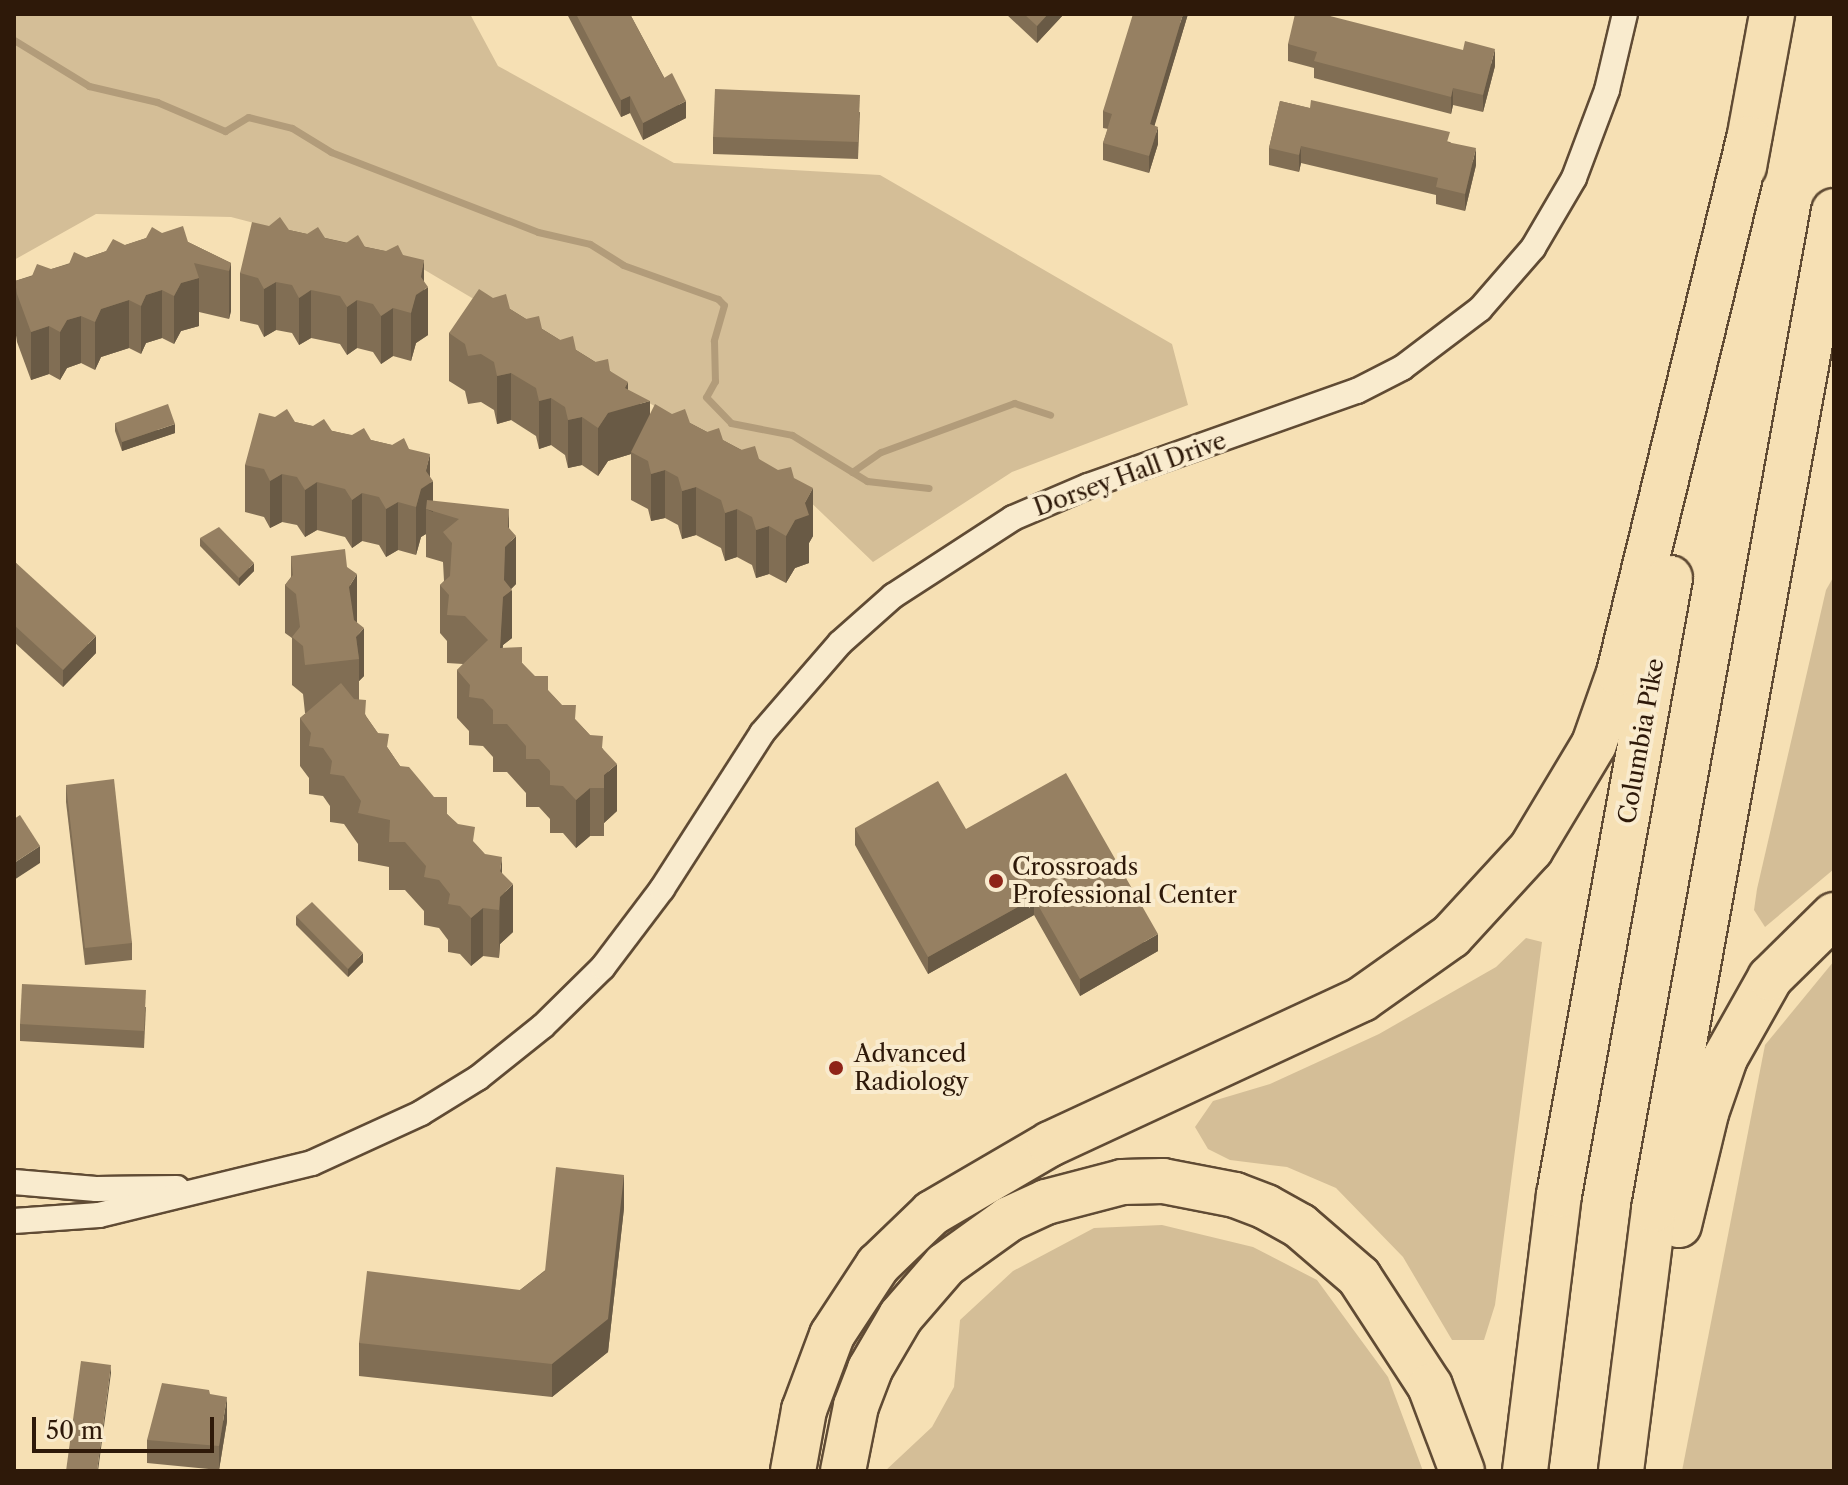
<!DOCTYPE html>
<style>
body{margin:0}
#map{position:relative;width:1848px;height:1485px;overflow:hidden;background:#f6e0b4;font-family:"Libre Caslon Text",serif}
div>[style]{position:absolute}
.green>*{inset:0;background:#d4be97}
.stream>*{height:7px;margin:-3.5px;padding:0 3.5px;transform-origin:3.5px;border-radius:3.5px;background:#b29c7a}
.roads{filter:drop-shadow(2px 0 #604b34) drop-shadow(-2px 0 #604b34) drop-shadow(0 2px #604b34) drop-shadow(0 -2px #604b34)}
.minor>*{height:24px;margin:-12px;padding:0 12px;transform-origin:12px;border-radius:12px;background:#f9ebce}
.motorway>*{height:44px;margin:-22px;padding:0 22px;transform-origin:22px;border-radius:22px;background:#f6e0b4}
.wall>*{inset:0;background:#816e54}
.shaded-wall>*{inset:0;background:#695a45}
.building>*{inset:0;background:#968062}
.dots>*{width:22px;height:22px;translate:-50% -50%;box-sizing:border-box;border:4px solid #f9ebce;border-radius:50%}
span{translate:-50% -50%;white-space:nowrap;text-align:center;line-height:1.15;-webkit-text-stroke:8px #f9ebce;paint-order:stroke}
.street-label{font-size:24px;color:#2e1909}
.poi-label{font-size:24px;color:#2e1909}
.left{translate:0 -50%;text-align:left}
.frame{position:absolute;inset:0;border:16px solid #2e1909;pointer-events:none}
.scale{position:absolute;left:32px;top:1417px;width:182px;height:36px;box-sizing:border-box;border:4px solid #2e1909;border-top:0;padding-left:10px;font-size:24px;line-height:28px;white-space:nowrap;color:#2e1909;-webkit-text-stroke:6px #f9ebce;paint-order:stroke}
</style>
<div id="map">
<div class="green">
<i style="clip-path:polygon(14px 14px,470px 14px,498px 66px,674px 163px,880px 175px,1172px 344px,1188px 405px,1012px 472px,873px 562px,801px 493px,418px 266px,231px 217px,96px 214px,14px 260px)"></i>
<i style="clip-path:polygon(1834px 576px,1834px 869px,1765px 927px,1754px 910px,1757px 889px,1826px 590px)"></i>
<i style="clip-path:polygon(1526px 938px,1542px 942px,1495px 1305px,1484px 1340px,1452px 1340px,1403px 1257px,1336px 1188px,1287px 1167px,1230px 1160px,1208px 1149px,1195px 1127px,1213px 1101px,1270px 1084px,1379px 1034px,1496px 967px)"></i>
<i style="clip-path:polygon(1834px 961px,1834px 1471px,1682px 1471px,1765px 1045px)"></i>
<i style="clip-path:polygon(1162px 1225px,1253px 1247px,1317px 1280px,1388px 1377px,1423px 1471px,885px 1471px,932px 1427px,954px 1387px,960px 1320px,1013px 1271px,1094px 1228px)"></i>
</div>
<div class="stream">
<i style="left:14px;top:40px;width:88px;rotate:31.5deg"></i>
<i style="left:89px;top:86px;width:70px;rotate:13.2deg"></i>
<i style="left:157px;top:102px;width:74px;rotate:23.1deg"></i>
<i style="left:225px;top:131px;width:27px;rotate:-31deg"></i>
<i style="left:248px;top:117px;width:45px;rotate:14deg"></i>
<i style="left:292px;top:128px;width:46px;rotate:31.6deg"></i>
<i style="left:331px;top:152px;width:222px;rotate:21.1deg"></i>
<i style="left:538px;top:232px;width:53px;rotate:13deg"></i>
<i style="left:590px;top:244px;width:39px;rotate:32deg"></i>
<i style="left:623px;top:265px;width:101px;rotate:19.7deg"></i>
<i style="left:718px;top:299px;width:8px;rotate:45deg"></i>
<i style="left:724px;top:305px;width:37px;rotate:106deg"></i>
<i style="left:714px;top:341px;width:40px;rotate:88.6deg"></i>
<i style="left:715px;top:381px;width:18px;rotate:119deg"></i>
<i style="left:706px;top:397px;width:36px;rotate:46deg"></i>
<i style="left:731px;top:423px;width:62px;rotate:11.1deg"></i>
<i style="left:792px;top:435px;width:88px;rotate:31.5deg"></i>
<i style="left:867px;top:481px;width:62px;rotate:6.4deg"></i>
<i style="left:852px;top:472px;width:35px;rotate:-35deg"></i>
<i style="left:881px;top:452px;width:142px;rotate:-20.2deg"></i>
<i style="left:1014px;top:403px;width:38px;rotate:18deg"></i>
</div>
<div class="roads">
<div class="minor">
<i style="left:14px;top:1182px;width:82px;rotate:4.9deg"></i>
<i style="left:96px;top:1189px;width:81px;rotate:-0.7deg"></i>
<i style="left:14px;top:1221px;width:85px;rotate:-4deg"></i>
<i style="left:99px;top:1215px;width:219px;rotate:-13.7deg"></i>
<i style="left:312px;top:1163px;width:120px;rotate:-24.6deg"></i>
<i style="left:421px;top:1113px;width:67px;rotate:-31.6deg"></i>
<i style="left:478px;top:1078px;width:83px;rotate:-38.7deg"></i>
<i style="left:543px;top:1026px;width:84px;rotate:-44.5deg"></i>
<i style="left:603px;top:967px;width:98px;rotate:-52.9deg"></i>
<i style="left:662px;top:889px;width:185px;rotate:-57.3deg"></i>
<i style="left:762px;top:733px;width:119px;rotate:-49.1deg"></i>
<i style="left:840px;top:643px;width:71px;rotate:-41.6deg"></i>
<i style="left:893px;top:596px;width:143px;rotate:-33deg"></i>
<i style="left:1013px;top:518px;width:82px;rotate:-23.1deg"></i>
<i style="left:1088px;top:486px;width:285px;rotate:-19.5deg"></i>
<i style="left:1357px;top:391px;width:51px;rotate:-27.1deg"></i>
<i style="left:1402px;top:368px;width:98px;rotate:-37.1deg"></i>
<i style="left:1480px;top:309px;width:81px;rotate:-49deg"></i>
<i style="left:1533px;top:248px;width:81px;rotate:-59.6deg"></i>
<i style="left:1574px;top:178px;width:94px;rotate:-69.4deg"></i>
<i style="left:1607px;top:90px;width:78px;rotate:-76.7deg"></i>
</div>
<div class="motorway">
<i style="left:1744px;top:167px;width:156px;rotate:-79.6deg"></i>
<i style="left:1679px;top:1225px;width:115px;rotate:-76.4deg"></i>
<i style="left:1706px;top:1113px;width:58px;rotate:-70.9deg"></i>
<i style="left:1725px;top:1058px;width:92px;rotate:-60.6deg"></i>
<i style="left:1770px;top:978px;width:90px;rotate:-44.5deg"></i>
<i style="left:793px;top:1471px;width:62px;rotate:-79.8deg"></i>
<i style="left:804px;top:1410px;width:80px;rotate:-69.5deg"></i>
<i style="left:832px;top:1335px;width:84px;rotate:-56.7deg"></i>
<i style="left:878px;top:1265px;width:75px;rotate:-43.9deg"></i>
<i style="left:932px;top:1213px;width:137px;rotate:-30.3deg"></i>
<i style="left:1050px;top:1144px;width:344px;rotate:-24.9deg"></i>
<i style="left:1362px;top:999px;width:109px;rotate:-35.3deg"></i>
<i style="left:1451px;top:936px;width:118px;rotate:-47.4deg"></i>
<i style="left:1531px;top:849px;width:122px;rotate:-59deg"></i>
<i style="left:1594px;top:744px;width:75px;rotate:-70.6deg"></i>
<i style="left:1619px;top:673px;width:550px;rotate:-76.32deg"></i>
<i style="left:843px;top:1471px;width:66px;rotate:-78.7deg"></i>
<i style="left:856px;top:1406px;width:40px;rotate:-69deg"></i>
<i style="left:870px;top:1369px;width:61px;rotate:-59.7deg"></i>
<i style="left:901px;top:1316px;width:67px;rotate:-49.2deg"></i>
<i style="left:945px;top:1265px;width:79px;rotate:-35.7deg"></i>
<i style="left:1009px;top:1219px;width:41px;rotate:-24.7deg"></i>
<i style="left:1046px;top:1202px;width:79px;rotate:-14.7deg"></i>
<i style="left:1122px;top:1182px;width:41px;rotate:-1.4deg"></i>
<i style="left:1163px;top:1181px;width:73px;rotate:11deg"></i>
<i style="left:1235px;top:1195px;width:33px;rotate:21deg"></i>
<i style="left:1266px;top:1207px;width:39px;rotate:29deg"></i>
<i style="left:1300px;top:1226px;width:78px;rotate:40.8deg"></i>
<i style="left:1359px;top:1277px;width:130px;rotate:56.9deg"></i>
<i style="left:1430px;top:1386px;width:91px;rotate:69.4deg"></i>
<i style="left:1525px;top:1471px;width:278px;rotate:-83deg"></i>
<i style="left:1559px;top:1195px;width:627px;rotate:-79.8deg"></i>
<i style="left:1621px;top:1471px;width:264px;rotate:-82.8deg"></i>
<i style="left:1654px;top:1209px;width:1014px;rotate:-79.78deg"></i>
</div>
</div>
<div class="wall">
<i style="clip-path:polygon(567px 14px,630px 14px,686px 118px,643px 140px,630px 113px,621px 117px)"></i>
<i style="clip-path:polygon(1006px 14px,1064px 14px,1037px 43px)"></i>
<i style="clip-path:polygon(1188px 14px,1154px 126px,1158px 144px,1149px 173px,1103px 160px,1103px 143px,1108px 129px,1103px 128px,1103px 111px)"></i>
<i style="clip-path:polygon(1328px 14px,1328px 16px,1495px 66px,1483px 112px,1453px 105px,1451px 114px,1314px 78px,1314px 68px,1288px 61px,1288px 44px)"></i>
<i style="clip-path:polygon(1280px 101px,1450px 142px,1476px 165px,1465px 211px,1436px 204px,1436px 195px,1301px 163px,1299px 172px,1269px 165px,1269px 148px)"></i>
<i style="clip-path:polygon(860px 112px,858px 159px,713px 154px,713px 137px)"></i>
<i style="clip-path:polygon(289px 230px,403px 255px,424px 282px,428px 335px,416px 343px,411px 361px,393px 356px,381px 364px,373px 352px,357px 348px,347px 355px,340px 344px,311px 338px,299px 345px,292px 333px,276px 330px,264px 337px,258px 325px,240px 321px,240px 273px)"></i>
<i style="clip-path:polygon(162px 233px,188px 242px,231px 263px,231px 311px,229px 319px,199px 312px,199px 326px,181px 331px,174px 344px,162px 338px,146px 343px,141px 354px,129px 348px,101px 357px,95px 370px,81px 363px,67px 368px,60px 380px,49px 374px,31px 380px,17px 342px,15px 329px,15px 281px)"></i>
<i style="clip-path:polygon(510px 309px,610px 371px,650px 414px,690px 423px,759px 459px,813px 536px,809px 543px,809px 563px,795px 568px,786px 583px,769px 574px,756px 578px,752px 565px,737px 557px,725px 561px,721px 548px,696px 535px,682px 539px,678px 525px,665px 518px,651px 521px,648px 509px,631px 500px,631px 454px,608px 461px,598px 476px,582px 465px,568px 468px,565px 455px,551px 445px,539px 449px,536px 436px,511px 420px,497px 424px,494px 410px,481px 402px,468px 404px,465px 391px,449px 381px,449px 333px)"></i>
<i style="clip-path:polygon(295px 422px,409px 449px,430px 477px,433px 501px,509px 528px,516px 584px,511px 589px,512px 638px,503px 645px,502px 648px,522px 663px,603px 749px,617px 811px,604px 823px,604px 836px,590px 836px,576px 848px,563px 833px,550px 833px,550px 819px,539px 807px,526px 807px,526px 793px,507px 772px,493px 772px,493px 757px,483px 746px,469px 745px,469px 731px,457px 718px,457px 670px,463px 664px,447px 663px,447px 641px,440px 633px,440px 585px,444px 581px,443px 562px,426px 557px,426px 534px,421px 537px,416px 555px,398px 550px,386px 557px,379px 545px,362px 541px,352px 548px,345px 537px,317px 530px,305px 537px,297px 525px,282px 522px,270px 528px,264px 517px,245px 512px,245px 465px)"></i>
<i style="clip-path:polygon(115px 423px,175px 433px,122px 451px,115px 431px)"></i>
<i style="clip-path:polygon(200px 538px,254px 571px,239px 586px,200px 546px)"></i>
<i style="clip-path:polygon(291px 556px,347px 567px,357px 623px,364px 676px,359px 681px,359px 700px,366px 716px,400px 766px,447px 814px,502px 873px,513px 932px,500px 944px,499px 958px,483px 956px,471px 966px,460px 954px,448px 952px,448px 940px,439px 928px,424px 925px,424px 911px,405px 890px,389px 890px,389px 867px,358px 861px,358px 844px,344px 824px,330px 822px,330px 806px,323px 796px,309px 794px,309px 778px,300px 766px,300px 718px,306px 713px,305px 713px,303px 694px,292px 685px,292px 638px,285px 633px,285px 585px,291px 577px)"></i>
<i style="clip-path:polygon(14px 561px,96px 653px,63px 687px,14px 642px)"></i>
<i style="clip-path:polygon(66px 785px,132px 943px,132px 960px,85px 965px,66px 802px)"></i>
<i style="clip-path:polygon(855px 828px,966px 829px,1158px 951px,1080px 996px,1034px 915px,928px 974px,855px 845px)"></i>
<i style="clip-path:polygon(296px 916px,363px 962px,348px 977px,296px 925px)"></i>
<i style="clip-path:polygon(146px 1007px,144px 1048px,20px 1041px,20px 1024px)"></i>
<i style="clip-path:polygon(624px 1208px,608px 1352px,552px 1397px,359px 1376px,359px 1343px,520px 1290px)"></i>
<i style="clip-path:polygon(227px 1421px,219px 1470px,147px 1463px,147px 1440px)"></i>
</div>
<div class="shaded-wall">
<i style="clip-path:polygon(1048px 14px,1064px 14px,1037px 43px,1037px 26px)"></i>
<i style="clip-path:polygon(1183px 14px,1188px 14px,1150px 141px,1150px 124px)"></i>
<i style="clip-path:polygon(1495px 49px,1495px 66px,1483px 112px,1483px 95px)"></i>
<i style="clip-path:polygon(1453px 88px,1453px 105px,1451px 114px,1451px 97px)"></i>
<i style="clip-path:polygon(630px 96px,630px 113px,621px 117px,621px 100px)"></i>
<i style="clip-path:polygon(686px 101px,686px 118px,643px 140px,643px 123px)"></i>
<i style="clip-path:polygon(1158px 127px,1158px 144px,1149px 173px,1149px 156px)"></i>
<i style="clip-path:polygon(1301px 146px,1301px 163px,1299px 172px,1299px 155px)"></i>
<i style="clip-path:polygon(1476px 148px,1476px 165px,1465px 211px,1465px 194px)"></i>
<i style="clip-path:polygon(424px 260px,424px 290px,428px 287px,428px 335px,416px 343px,411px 361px,411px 313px)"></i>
<i style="clip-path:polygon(231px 263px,231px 311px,229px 319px,229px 271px)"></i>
<i style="clip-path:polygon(199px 278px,199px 326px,181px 331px,174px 344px,174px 296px,181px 283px)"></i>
<i style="clip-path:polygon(276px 282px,276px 330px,264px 337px,264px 289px)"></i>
<i style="clip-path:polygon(162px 290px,162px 338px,146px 343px,141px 354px,141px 306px,146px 295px)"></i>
<i style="clip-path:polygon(311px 290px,311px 338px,299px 345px,299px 298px)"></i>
<i style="clip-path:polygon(129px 300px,129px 348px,101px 357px,95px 370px,95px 322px,101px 309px)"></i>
<i style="clip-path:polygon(357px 300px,357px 348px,347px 355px,347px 307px)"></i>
<i style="clip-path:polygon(393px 308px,393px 356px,381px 364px,381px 316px)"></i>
<i style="clip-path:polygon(81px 316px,81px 363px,67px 368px,60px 380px,60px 332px,67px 320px)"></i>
<i style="clip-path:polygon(49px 326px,49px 374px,31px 380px,31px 332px)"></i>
<i style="clip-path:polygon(511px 373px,511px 420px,497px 424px,497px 376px)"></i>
<i style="clip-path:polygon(628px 382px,628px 407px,650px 401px,650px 449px,631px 452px,631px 454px,608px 461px,598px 476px,598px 428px)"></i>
<i style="clip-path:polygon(551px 398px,551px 445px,539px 449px,539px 401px)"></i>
<i style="clip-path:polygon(582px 417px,582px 465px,568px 468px,568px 420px)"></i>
<i style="clip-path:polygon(175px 424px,175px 433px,122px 451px,122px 442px)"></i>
<i style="clip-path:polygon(430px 454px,430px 483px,433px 481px,433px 512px,426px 509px,426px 534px,421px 537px,416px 555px,416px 507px)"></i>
<i style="clip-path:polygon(665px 470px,665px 518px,651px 521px,651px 474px)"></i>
<i style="clip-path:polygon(282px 474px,282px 522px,270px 528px,270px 481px)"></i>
<i style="clip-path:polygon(317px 482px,317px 530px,305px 537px,305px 490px)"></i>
<i style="clip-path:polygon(696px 487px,696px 535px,682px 539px,682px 491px)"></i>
<i style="clip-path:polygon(813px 488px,813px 536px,809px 543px,809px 563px,795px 568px,786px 583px,786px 536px)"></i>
<i style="clip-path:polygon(362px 493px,362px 541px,352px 548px,352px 500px)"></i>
<i style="clip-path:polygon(398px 502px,398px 550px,386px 557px,386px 509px)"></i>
<i style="clip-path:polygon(509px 509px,509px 543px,516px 536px,516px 584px,505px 595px,512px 590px,512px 638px,503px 645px,500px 696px,500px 648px,505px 547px)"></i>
<i style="clip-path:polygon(737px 509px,737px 557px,725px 561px,725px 513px)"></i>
<i style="clip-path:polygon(769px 526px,769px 574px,756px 578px,756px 530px)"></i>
<i style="clip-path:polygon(254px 563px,254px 571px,239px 586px,239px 578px)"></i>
<i style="clip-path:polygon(357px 574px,357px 622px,349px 635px,349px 587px)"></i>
<i style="clip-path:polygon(364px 628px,364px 676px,359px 681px,359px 659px,356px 637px)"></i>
<i style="clip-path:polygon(96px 636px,96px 653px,63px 687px,63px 670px)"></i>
<i style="clip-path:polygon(617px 764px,617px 811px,604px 823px,604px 775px)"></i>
<i style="clip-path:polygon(590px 788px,590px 836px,576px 848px,576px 800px)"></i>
<i style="clip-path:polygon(40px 846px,40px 863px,14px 880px,14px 863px)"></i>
<i style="clip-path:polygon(502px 857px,502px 895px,513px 884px,513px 932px,500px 944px,499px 958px,500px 871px)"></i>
<i style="clip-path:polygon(1034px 898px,1034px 915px,928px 974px,928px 957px)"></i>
<i style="clip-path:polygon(483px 908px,483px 956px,471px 966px,471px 918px)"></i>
<i style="clip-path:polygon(1158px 934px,1158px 951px,1080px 996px,1080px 979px)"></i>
<i style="clip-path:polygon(363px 953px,363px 962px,348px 977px,348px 969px)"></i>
<i style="clip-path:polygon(624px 1175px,624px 1208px,608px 1352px,552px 1397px,552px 1364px)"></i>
<i style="clip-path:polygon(111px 1365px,111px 1373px,98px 1471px,97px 1471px)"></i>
<i style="clip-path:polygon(227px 1397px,227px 1421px,219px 1470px,219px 1446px)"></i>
</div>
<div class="building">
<i style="clip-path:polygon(576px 14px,630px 14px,664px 78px,672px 73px,686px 101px,643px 123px,630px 96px,621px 100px)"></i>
<i style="clip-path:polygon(1024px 14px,1048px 14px,1037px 26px)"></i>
<i style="clip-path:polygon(1133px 14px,1183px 14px,1150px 124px,1158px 127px,1149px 156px,1103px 143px,1112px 114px,1103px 111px)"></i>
<i style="clip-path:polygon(1295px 14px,1327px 14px,1326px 15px,1463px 50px,1465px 41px,1495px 49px,1483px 95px,1453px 88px,1451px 97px,1314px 61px,1317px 52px,1288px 44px)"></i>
<i style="clip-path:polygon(715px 89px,860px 95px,858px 142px,713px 137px)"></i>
<i style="clip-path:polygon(1311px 100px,1450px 132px,1447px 142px,1476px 148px,1465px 194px,1436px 187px,1438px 178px,1301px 146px,1299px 155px,1269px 148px,1280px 101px,1310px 108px)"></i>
<i style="clip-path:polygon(280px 217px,289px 230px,307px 234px,318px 227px,325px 238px,346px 243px,358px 235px,365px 247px,386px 251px,398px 245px,403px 255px,424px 260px,421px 277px,428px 287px,416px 295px,411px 313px,393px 308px,381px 316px,373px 304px,357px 300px,347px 307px,340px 296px,311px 290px,299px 298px,292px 285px,276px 282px,264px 289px,258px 278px,240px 273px,252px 222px,269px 226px)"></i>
<i style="clip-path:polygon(183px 226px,188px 242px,231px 263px,229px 271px,194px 263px,199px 278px,181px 283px,174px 296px,162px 290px,146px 295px,141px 306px,129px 300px,101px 309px,95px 322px,81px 316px,67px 320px,60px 332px,49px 326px,31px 332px,17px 294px,15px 281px,32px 276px,37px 264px,51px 269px,69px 264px,74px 252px,87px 258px,106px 251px,113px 239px,125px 245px,146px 238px,152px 227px,162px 233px)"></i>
<i style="clip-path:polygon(479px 289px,493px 298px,506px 294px,510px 309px,526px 319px,539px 316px,542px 329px,560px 340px,573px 336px,576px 350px,595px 362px,608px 359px,610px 371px,628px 382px,625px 388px,650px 401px,608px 413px,598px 428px,582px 417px,568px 420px,565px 407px,551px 398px,539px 401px,536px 388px,511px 373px,497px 376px,494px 362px,481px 354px,468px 356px,465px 344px,449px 333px)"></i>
<i style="clip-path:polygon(168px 404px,175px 424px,122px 442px,115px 423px)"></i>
<i style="clip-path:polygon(655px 404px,672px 414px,685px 409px,690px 423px,707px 432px,719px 428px,723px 440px,741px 450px,755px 446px,759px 459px,778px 470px,791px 467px,794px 478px,813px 488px,805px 503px,809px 515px,795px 520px,786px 536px,769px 526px,756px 530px,752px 517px,737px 509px,725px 513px,721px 500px,696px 487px,682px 491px,678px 477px,665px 470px,651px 474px,648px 461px,631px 452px)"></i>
<i style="clip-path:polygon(287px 409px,295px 422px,313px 426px,324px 419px,332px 431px,352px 435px,364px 428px,371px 440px,392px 445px,404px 438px,409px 449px,430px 454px,426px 471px,433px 481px,421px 489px,416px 507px,398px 502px,386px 509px,379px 497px,362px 493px,352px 500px,345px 489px,317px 482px,305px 490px,297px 477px,282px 474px,270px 481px,264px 469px,245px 465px,259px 413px,275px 417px)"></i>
<i style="clip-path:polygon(427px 500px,509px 509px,508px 527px,516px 536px,505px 547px,504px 580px,512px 590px,503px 597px,500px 648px,522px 647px,522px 663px,535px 676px,548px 676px,548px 690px,562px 705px,576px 705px,575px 719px,590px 735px,603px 736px,602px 748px,617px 764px,604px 775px,604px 788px,590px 788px,576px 800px,563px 786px,550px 785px,550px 771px,539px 759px,526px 759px,526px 746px,507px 724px,493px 724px,493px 710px,483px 699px,469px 697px,470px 685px,457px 670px,488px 640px,465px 616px,447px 615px,449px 595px,440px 585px,450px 576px,452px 543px,443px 532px,459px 519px,426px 509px)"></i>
<i style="clip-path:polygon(219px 527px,254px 563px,239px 578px,200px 538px)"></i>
<i style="clip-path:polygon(345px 549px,347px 567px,357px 574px,349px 587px,354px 620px,364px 628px,356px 637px,359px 659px,305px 665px,303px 646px,292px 637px,300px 627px,296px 594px,285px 585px,293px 575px,291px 556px)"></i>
<i style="clip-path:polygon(14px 561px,96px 636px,63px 670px,14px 625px)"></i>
<i style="clip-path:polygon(341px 683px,354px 699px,366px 700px,365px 715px,378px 733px,389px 734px,387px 747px,400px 766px,409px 767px,434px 797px,447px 797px,447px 814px,458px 824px,475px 827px,473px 841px,485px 854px,502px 857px,500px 871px,513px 884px,500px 897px,499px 910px,483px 908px,471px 918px,460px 906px,448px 904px,450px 894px,439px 880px,424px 877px,426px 866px,405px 842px,389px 842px,390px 820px,358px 813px,361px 801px,344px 776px,330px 774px,332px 761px,323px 748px,309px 746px,311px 733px,300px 718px)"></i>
<i style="clip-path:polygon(1066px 773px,1158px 934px,1080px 979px,1034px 898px,928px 957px,855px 828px,938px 781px,966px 829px)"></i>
<i style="clip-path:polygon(114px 779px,132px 943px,85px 948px,66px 785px)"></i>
<i style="clip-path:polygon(20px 815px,40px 846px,14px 863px,14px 819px)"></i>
<i style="clip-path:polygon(312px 902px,363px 953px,348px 969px,296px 916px)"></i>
<i style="clip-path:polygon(22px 984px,146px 990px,144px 1031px,20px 1024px)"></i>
<i style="clip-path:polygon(556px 1167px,624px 1175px,608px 1319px,552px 1364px,359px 1343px,367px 1271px,520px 1290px,545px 1271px)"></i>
<i style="clip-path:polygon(81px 1361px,111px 1365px,97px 1471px,66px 1471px)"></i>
<i style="clip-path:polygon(162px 1383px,209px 1390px,210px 1394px,227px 1397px,219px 1446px,147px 1440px)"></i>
</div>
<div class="dots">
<i style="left:996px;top:881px;background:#8f2418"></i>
<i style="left:836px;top:1068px;background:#8f2418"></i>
</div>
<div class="street-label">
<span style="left:1130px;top:474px;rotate:-20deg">Dorsey Hall Drive</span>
<span style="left:1641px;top:741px;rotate:-80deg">Columbia Pike</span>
</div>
<div class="poi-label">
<span class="left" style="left:1012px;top:881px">Crossroads<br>Professional Center</span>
<span class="left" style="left:854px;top:1068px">Advanced<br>Radiology</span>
</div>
<div class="frame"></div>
<div class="scale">50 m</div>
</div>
